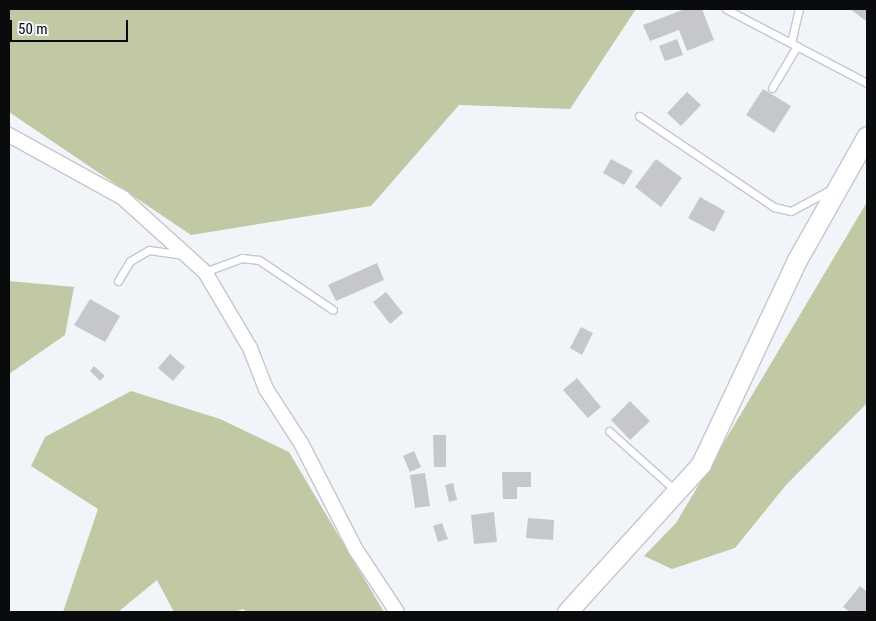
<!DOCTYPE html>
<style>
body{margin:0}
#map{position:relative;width:876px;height:621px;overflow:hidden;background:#f1f4f9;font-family:"Roboto Condensed",sans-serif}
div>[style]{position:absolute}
.green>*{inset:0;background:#c0c9a4}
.building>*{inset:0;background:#c5c7cc}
.roads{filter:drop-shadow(1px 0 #c4c7cc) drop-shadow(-1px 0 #c4c7cc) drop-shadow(0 1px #c4c7cc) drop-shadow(0 -1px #c4c7cc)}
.lane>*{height:7px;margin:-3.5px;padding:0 3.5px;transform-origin:3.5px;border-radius:3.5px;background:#fff}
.street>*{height:14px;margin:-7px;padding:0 7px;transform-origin:7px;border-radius:7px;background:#fff}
.secondary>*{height:19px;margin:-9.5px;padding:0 9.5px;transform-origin:9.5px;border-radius:9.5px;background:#fff}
span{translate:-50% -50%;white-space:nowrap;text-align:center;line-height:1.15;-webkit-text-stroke:5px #f1f4f9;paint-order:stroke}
.frame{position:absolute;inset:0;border:10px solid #0a0b0d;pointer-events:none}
.scale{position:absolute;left:10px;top:20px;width:118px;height:22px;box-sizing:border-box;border:2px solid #0a0b0d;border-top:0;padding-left:6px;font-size:15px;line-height:18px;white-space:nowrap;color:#0a0b0d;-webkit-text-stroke:4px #f1f4f9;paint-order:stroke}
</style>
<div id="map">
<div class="green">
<i style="clip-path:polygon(9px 9px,636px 9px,570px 109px,459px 105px,371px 206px,191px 235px,9px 112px)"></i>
<i style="clip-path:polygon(867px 202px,867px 403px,786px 485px,735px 548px,672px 569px,644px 556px,676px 523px)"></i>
<i style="clip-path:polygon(9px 281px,74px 287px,65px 335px,9px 374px)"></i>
<i style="clip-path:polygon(131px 391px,220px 419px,289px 452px,384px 612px,247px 612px,243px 609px,234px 612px,174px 612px,157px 580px,118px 612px,63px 612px,98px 509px,31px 466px,45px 437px)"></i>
</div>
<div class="building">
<i style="clip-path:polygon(685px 9px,702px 9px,714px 40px,687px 51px,679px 30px,650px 41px,643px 25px)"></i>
<i style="clip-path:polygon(850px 9px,867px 9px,867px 19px,866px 21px)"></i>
<i style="clip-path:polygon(677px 39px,683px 55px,665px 61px,659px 46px)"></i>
<i style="clip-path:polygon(763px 89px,791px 106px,774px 133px,746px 115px)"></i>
<i style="clip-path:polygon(687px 92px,701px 105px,681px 126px,667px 113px)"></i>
<i style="clip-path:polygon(611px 159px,633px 171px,624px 185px,603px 173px)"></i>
<i style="clip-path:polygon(656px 159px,682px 178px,661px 207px,635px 187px)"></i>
<i style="clip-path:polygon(700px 197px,725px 211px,714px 232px,688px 218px)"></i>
<i style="clip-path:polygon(377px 263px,384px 280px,336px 301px,328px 285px)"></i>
<i style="clip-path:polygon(386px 292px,403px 313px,390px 324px,373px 302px)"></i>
<i style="clip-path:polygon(90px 299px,120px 316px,105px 342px,74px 325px)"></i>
<i style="clip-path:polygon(581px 327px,593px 333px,582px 355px,570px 348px)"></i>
<i style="clip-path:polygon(170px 354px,185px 367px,173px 381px,158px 368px)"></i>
<i style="clip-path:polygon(94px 366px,105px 376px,100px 381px,90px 371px)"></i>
<i style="clip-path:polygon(577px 378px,601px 407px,588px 418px,563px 390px)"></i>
<i style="clip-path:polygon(630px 401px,650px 421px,630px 440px,611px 420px)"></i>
<i style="clip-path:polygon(433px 435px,446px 435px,446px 467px,434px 467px)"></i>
<i style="clip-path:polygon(414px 451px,421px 467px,410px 472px,403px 456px)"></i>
<i style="clip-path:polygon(502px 472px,531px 472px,531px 487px,517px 487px,517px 499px,503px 499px)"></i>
<i style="clip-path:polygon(425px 473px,430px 506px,415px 508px,410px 475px)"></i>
<i style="clip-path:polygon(453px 483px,457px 500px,449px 502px,445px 485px)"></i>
<i style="clip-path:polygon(494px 512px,497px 542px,474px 544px,471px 515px)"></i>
<i style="clip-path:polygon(528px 518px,554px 520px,553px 540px,526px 538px)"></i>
<i style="clip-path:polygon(442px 523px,448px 539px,438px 542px,433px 526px)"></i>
<i style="clip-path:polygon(860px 586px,867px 592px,867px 612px,850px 612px,843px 607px)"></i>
</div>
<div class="roads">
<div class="lane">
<i style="left:726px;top:9px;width:159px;rotate:27.7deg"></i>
<i style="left:791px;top:43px;width:35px;rotate:-77deg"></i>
<i style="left:772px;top:88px;width:49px;rotate:-59.2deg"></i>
<i style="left:639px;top:116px;width:163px;rotate:34deg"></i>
<i style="left:774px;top:207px;width:17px;rotate:13deg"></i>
<i style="left:791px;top:211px;width:44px;rotate:-28.3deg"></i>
<i style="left:204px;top:272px;width:40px;rotate:-20.2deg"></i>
<i style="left:242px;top:258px;width:17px;rotate:7deg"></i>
<i style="left:259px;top:260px;width:89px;rotate:34deg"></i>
<i style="left:118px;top:281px;width:23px;rotate:-59deg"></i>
<i style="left:130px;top:261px;width:22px;rotate:-30deg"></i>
<i style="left:149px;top:250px;width:30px;rotate:8deg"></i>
<i style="left:609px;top:431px;width:90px;rotate:41.8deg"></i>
</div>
<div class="street">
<i style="left:9px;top:135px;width:130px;rotate:28.9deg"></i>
<i style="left:123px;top:198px;width:110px;rotate:42.1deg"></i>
<i style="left:205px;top:272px;width:88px;rotate:59.4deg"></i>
<i style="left:250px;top:348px;width:44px;rotate:68.7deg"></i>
<i style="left:266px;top:389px;width:64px;rotate:57.1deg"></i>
<i style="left:301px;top:443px;width:120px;rotate:62.8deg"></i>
<i style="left:356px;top:550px;width:74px;rotate:56.5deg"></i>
</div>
<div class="secondary">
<i style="left:567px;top:612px;width:200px;rotate:-47.8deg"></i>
<i style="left:701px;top:464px;width:225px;rotate:-64.8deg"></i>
<i style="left:797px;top:260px;width:142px;rotate:-60.6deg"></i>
</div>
</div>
<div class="frame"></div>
<div class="scale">50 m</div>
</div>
